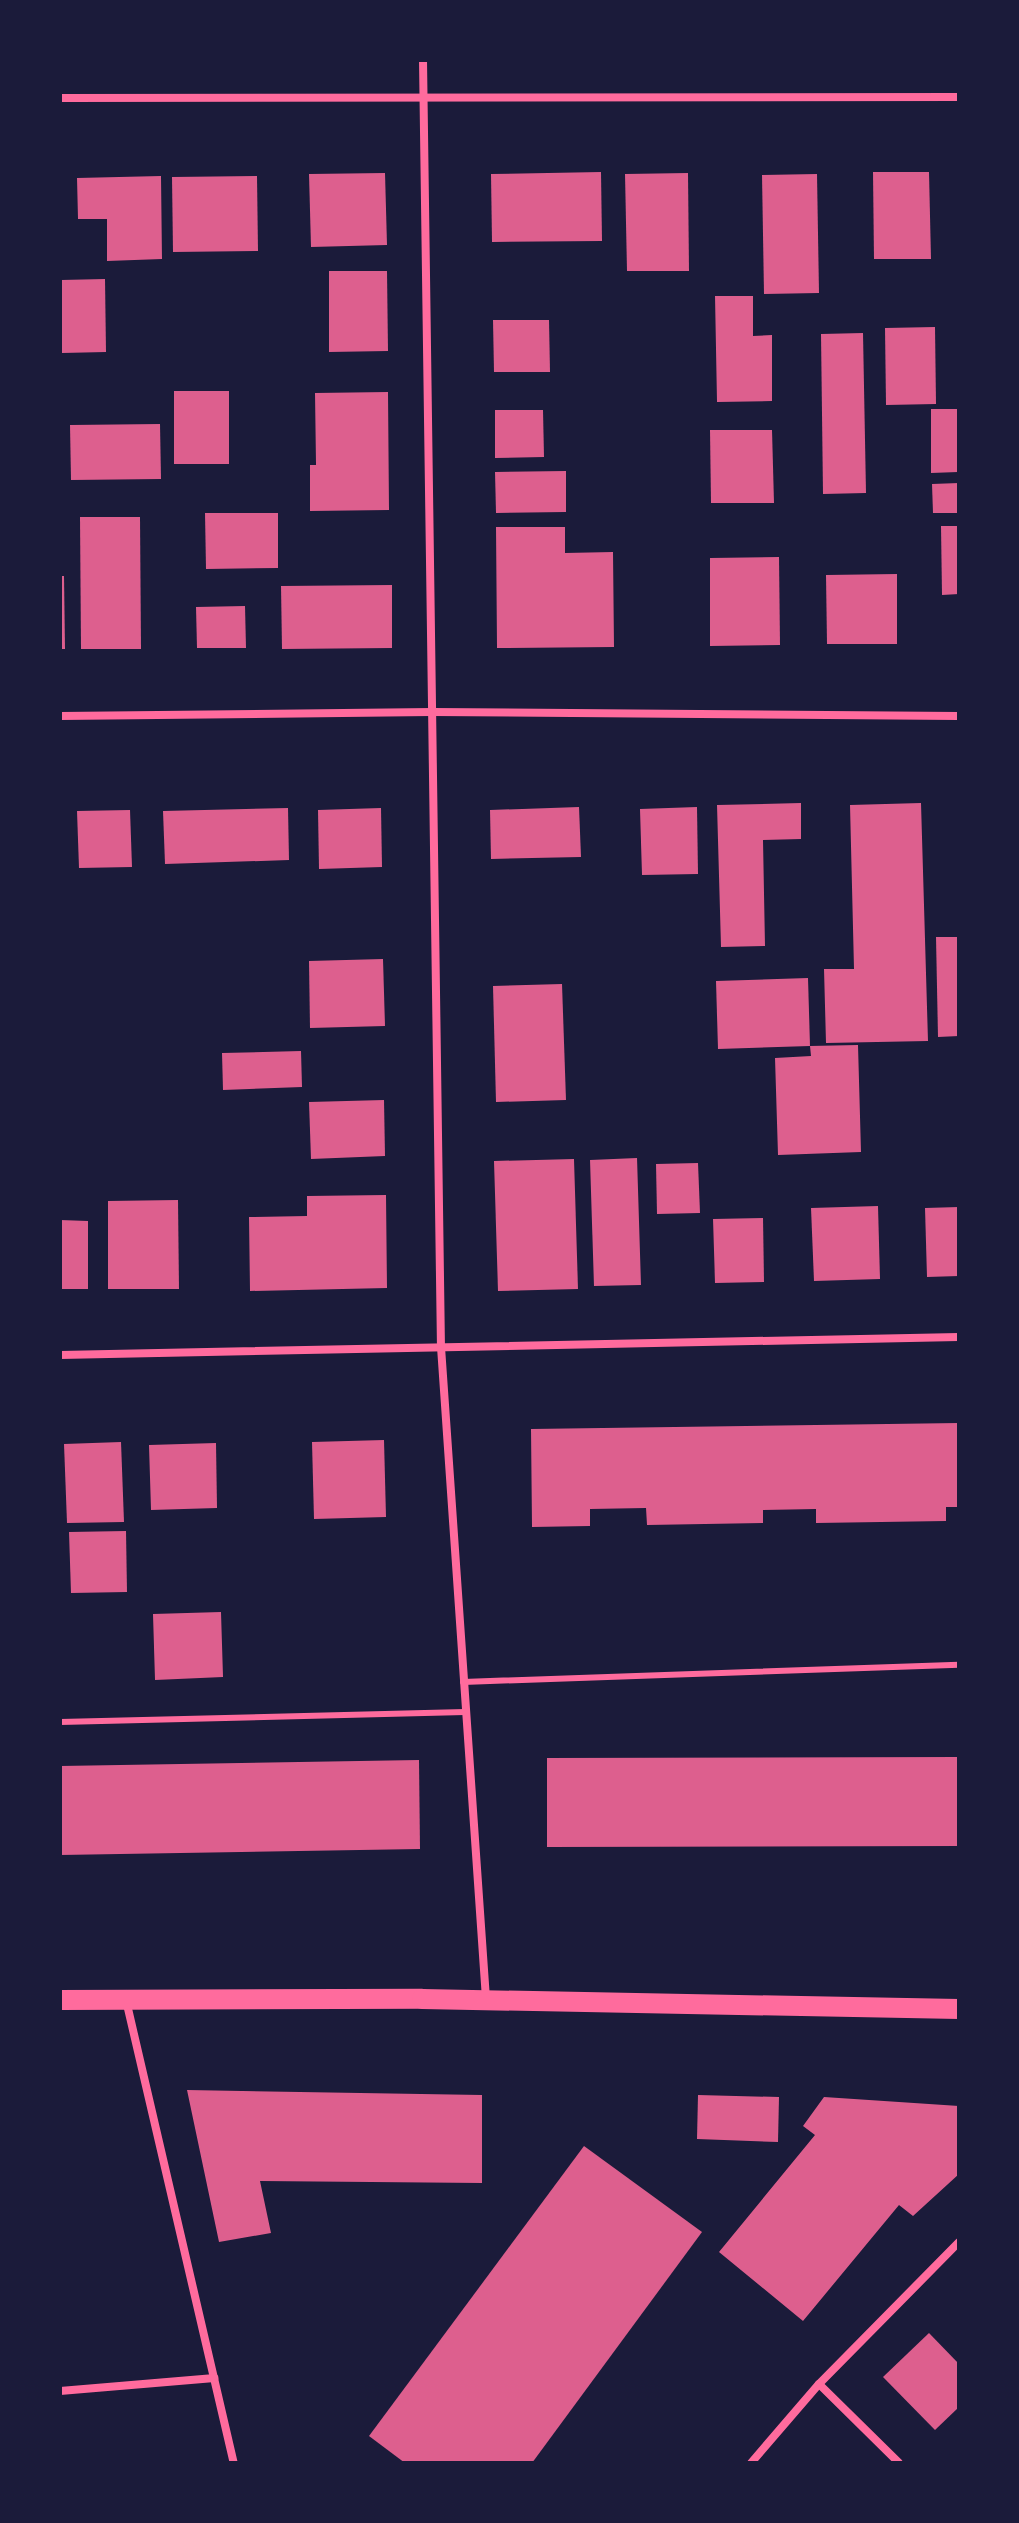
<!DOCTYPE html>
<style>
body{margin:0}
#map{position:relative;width:1019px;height:2523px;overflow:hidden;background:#1b1b3a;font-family:"Golos Text",sans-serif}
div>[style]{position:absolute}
.building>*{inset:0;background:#dd5f8e}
.service>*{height:6px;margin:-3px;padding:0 3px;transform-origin:3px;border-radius:3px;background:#ff6b9d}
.minor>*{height:8px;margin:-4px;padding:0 4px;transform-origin:4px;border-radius:4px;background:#ff6b9d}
.primary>*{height:20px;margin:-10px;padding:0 10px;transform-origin:10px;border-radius:10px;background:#ff6b9d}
span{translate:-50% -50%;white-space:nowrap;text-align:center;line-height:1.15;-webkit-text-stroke:6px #1b1b3a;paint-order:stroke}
.frame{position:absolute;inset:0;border:62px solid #1b1b3a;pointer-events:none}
</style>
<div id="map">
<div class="building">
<i style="clip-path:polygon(601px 172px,602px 241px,492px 242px,491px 174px)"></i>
<i style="clip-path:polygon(873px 172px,929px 172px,931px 259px,874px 259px)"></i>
<i style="clip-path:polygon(385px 173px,387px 245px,311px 247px,309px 174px)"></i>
<i style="clip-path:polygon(688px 173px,689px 271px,627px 271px,625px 174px)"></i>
<i style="clip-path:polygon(817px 174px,819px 293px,764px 294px,762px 175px)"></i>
<i style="clip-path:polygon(161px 176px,162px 259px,107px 261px,107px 219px,78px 219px,77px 178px)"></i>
<i style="clip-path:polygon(257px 176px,258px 251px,173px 252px,172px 177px)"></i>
<i style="clip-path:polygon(329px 271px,387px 271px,388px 351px,329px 352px)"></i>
<i style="clip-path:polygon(105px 279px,106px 352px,62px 353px,61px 280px)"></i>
<i style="clip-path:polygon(715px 296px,753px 296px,753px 336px,772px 335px,772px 401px,717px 402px)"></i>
<i style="clip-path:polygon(493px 320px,549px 320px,550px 372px,494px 372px)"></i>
<i style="clip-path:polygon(935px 327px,936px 404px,886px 405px,885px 328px)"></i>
<i style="clip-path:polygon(863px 333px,866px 493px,823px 494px,821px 334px)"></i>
<i style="clip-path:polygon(174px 391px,229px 391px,229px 464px,174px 464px)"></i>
<i style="clip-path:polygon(388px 392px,389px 510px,310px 511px,310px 465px,316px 465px,315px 393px)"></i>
<i style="clip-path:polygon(931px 409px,957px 409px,958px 472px,931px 473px)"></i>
<i style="clip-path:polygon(495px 410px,543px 410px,544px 457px,495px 458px)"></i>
<i style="clip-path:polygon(160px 424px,161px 479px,71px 480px,70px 425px)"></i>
<i style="clip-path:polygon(710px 430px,772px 430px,774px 503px,711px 503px)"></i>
<i style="clip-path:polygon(566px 471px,566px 512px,496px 513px,495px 472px)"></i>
<i style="clip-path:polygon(959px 483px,959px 513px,933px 513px,932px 484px)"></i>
<i style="clip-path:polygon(205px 513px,278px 513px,278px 568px,206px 569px)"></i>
<i style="clip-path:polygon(80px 517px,140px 517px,141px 649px,81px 649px)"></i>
<i style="clip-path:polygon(941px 526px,959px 526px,959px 594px,942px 595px)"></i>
<i style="clip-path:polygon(496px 527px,565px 527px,565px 553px,613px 552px,614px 647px,497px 648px)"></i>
<i style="clip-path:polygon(779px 557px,780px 645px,710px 646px,710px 558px)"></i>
<i style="clip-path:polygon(897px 574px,897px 644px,827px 644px,826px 575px)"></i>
<i style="clip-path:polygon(60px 576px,64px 576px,65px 649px,60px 649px)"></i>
<i style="clip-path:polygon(392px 585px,392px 648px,282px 649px,281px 586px)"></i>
<i style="clip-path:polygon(245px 606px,246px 648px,197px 648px,196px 607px)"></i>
<i style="clip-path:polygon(801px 803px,801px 839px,763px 840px,765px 946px,721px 947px,717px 805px)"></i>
<i style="clip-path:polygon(921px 803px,928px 1041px,826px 1043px,824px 969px,854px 969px,850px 805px)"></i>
<i style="clip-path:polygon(579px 807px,581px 857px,491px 859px,490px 810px)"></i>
<i style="clip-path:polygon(697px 807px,698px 874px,642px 875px,640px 809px)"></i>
<i style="clip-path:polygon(288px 808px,289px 860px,165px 864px,163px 811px)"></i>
<i style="clip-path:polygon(381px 808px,382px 867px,319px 869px,318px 810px)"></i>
<i style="clip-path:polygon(130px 810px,132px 867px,79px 868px,77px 811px)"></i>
<i style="clip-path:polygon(936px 937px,959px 937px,959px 1036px,938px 1037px)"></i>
<i style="clip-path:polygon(383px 959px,385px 1026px,310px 1028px,309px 961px)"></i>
<i style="clip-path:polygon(808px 978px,810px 1046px,718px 1049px,716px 981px)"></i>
<i style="clip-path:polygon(562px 984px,566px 1100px,496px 1102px,493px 986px)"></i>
<i style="clip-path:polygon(858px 1045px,861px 1152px,778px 1155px,775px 1058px,811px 1056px,810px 1046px)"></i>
<i style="clip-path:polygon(301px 1051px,302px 1087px,223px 1090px,222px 1053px)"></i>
<i style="clip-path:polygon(384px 1100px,385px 1156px,311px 1159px,309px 1102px)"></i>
<i style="clip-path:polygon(637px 1158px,641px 1285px,594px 1286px,590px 1160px)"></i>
<i style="clip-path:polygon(574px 1159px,578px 1289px,498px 1291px,494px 1161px)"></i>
<i style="clip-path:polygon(698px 1163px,700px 1213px,657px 1214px,656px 1164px)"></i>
<i style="clip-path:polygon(386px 1195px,387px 1288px,250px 1291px,249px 1217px,307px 1216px,307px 1196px)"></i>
<i style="clip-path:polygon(178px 1200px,179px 1289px,108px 1289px,108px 1201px)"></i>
<i style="clip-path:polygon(878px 1206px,880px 1279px,814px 1281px,811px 1208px)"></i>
<i style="clip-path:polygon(959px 1207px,959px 1276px,927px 1277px,925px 1208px)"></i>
<i style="clip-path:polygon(763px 1218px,764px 1282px,715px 1283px,713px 1219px)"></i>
<i style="clip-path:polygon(60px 1220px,88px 1221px,88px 1289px,60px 1289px)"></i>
<i style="clip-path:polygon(959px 1423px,959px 1507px,946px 1507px,946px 1521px,816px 1523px,816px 1509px,763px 1510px,763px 1523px,647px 1525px,646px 1508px,590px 1509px,590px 1526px,532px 1527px,531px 1429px)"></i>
<i style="clip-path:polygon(384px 1440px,386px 1517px,314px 1519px,312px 1442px)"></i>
<i style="clip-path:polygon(121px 1442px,124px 1522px,67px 1523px,64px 1444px)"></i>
<i style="clip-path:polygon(216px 1443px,217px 1508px,151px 1510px,149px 1445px)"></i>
<i style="clip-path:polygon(126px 1531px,127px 1592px,71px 1593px,69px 1532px)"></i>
<i style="clip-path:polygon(221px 1612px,223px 1677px,155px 1680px,153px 1614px)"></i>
<i style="clip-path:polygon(959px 1757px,959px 1846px,547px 1847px,547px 1758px)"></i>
<i style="clip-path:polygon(419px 1760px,420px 1849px,60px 1855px,60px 1766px)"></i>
<i style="clip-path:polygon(187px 2090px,482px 2095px,482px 2183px,260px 2181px,271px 2233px,219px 2242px)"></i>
<i style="clip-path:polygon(698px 2095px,779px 2097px,778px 2142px,697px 2139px)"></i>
<i style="clip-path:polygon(824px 2097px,959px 2106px,959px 2174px,913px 2216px,899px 2205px,803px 2321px,719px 2252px,815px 2135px,803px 2126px)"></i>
<i style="clip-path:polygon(584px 2146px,702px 2232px,532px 2463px,405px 2463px,369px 2436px)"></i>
<i style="clip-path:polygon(929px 2333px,959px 2364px,959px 2407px,935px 2430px,883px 2377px)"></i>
</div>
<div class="service">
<i style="left:463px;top:1682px;width:496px;rotate:-2deg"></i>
<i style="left:60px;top:1722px;width:405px;rotate:-1.4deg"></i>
</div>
<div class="minor">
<i style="left:423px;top:60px;width:1287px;rotate:89.2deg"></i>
<i style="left:441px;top:1347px;width:653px;rotate:86.05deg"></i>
<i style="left:60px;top:98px;width:899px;rotate:-0.06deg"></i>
<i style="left:60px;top:716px;width:372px;rotate:-0.6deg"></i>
<i style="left:432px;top:712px;width:527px;rotate:0.43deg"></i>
<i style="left:60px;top:1355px;width:899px;rotate:-1.15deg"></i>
<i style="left:126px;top:2000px;width:475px;rotate:76.9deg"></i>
<i style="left:819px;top:2384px;width:112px;rotate:44.6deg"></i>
<i style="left:60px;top:2391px;width:155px;rotate:-4.8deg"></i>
<i style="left:751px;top:2463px;width:104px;rotate:-49.3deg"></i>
<i style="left:819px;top:2384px;width:199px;rotate:-45.4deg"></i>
</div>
<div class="primary">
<i style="left:60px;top:2000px;width:362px;rotate:-0.2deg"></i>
<i style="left:422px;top:1999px;width:537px;rotate:1.07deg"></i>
</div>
<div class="frame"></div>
</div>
